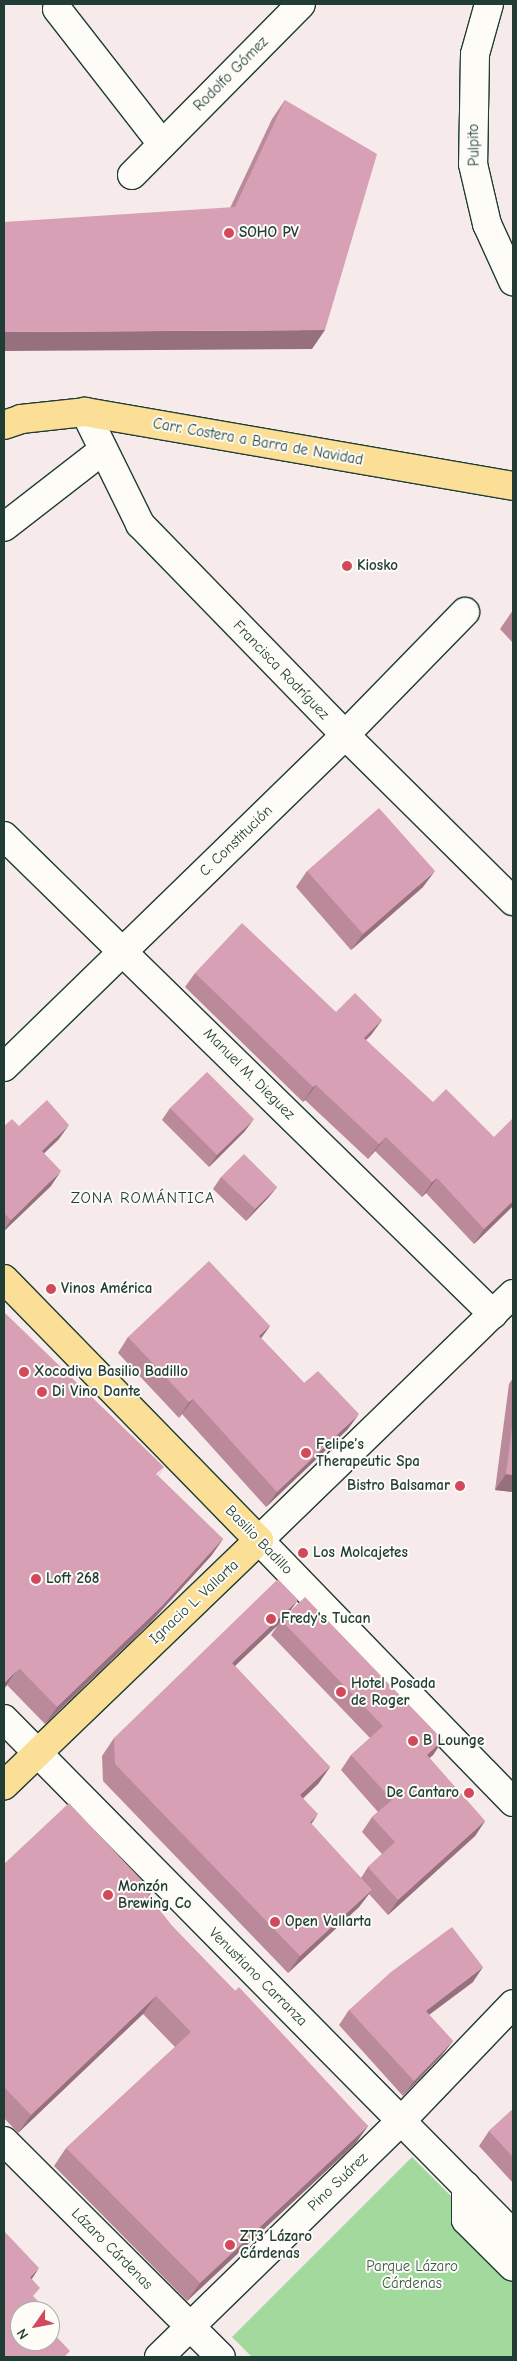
<!DOCTYPE html>
<meta charset="utf-8">
<style>
body{margin:0}
#map{position:relative;width:517px;height:2361px;overflow:hidden;background:#f6eaea;font-family:"Comic Neue",sans-serif}
div>[style]{position:absolute}
.green>*{inset:0;background:#a2d99d}
.roads{filter:drop-shadow(1px 0 #1f3d34) drop-shadow(-1px 0 #1f3d34) drop-shadow(0 1px #1f3d34) drop-shadow(0 -1px #1f3d34)}
.minor>*{height:28px;margin:-14px;padding:0 14px;transform-origin:14px;border-radius:14px;background:#fdfcf7}
.major>*{height:28px;margin:-14px;padding:0 14px;transform-origin:14px;border-radius:14px;background:#fbdf96}
.wall>*{inset:0;background:#ba8a9b}
.shaded-wall>*{inset:0;background:#97707e}
.building>*{inset:0;background:#d8a0b4}
.dots>*{width:14px;height:14px;translate:-50% -50%;box-sizing:border-box;border:2px solid #fdfcf7;border-radius:50%}
span{translate:-50% -50%;white-space:nowrap;text-align:center;line-height:1.15;-webkit-text-stroke:4px #fdfcf7;paint-order:stroke}
.street-label{font-size:15px;color:#1f3d34}
.poi-label{font-size:15px;color:#1f3d34;font-weight:700}
.left{translate:0 -50%;text-align:left}
.right{translate:-100% -50%;text-align:right}
.park-label{font-size:15px;color:#395c49}
.neighbourhood-label{font-size:16px;color:#1f3d34;letter-spacing:1px}
.frame{position:absolute;inset:0;border:5px solid #1f3d34;pointer-events:none}
.north{position:absolute;left:10px;top:2301px;width:50px;height:50px;box-sizing:border-box;background:#fdfcf7;border:1px solid #a4b0a9;border-radius:50%;rotate:237deg;font-size:14px;font-weight:700;line-height:20px;text-align:center;color:#1f3d34}
.north::after{content:'';display:block;margin:auto;width:18px;height:22px;background:#d1495b;clip-path:polygon(50% 0,100% 100%,50% 72%,0 100%)}
</style>
<div id="map">
<div class="green">
<i style="clip-path:polygon(412px 2157px,513px 2258px,513px 2357px,252px 2357px,232px 2337px)"></i>
</div>
<div class="roads">
<div class="minor">
<i style="left:489px;top:4px;width:52px;rotate:105.6deg"></i>
<i style="left:475px;top:54px;width:110px;rotate:91deg"></i>
<i style="left:473px;top:164px;width:62px;rotate:76.9deg"></i>
<i style="left:487px;top:224px;width:63px;rotate:65.5deg"></i>
<i style="left:57px;top:9px;width:171px;rotate:52.1deg"></i>
<i style="left:132px;top:175px;width:240px;rotate:-45.3deg"></i>
<i style="left:85px;top:412px;width:125px;rotate:63.8deg"></i>
<i style="left:140px;top:524px;width:294px;rotate:45.8deg"></i>
<i style="left:345px;top:735px;width:236px;rotate:44.7deg"></i>
<i style="left:4px;top:527px;width:124px;rotate:-37.8deg"></i>
<i style="left:4px;top:836px;width:684px;rotate:44.35deg"></i>
<i style="left:4px;top:1067px;width:476px;rotate:-44.2deg"></i>
<i style="left:345px;top:735px;width:172px;rotate:-45.7deg"></i>
<i style="left:513px;top:1294px;width:354px;rotate:135.9deg"></i>
<i style="left:259px;top:1540px;width:365px;rotate:45.9deg"></i>
<i style="left:4px;top:1719px;width:724px;rotate:45.34deg"></i>
<i style="left:4px;top:2141px;width:306px;rotate:44.9deg"></i>
<i style="left:466px;top:2186px;width:34px;rotate:90deg"></i>
<i style="left:466px;top:2220px;width:66px;rotate:45deg"></i>
<i style="left:159px;top:2357px;width:337px;rotate:-44.3deg"></i>
<i style="left:400px;top:2122px;width:163px;rotate:-46.2deg"></i>
</div>
<div class="major">
<i style="left:4px;top:425px;width:18px;rotate:-19deg"></i>
<i style="left:21px;top:419px;width:64px;rotate:-6.2deg"></i>
<i style="left:85px;top:412px;width:434px;rotate:9.8deg"></i>
<i style="left:4px;top:1279px;width:365px;rotate:45.7deg"></i>
<i style="left:259px;top:1540px;width:354px;rotate:136.1deg"></i>
</div>
</div>
<div class="wall">
<i style="clip-path:polygon(285px 100px,312px 349px,230px 208px,272px 119px)"></i>
<i style="clip-path:polygon(513px 610px,513px 643px,500px 629px)"></i>
<i style="clip-path:polygon(307px 871px,423px 887px,351px 950px,296px 887px)"></i>
<i style="clip-path:polygon(195px 973px,336px 1012px,382px 1020px,371px 1035px,366px 1040px,513px 1206px,474px 1244px,426px 1193px,422px 1197px,375px 1151px,368px 1159px,305px 1100px,303px 1102px,185px 987px)"></i>
<i style="clip-path:polygon(170px 1108px,245px 1131px,209px 1167px,162px 1120px)"></i>
<i style="clip-path:polygon(4px 1126px,19px 1126px,59px 1139px,44px 1153px,51px 1186px,4px 1231px)"></i>
<i style="clip-path:polygon(221px 1177px,277px 1187px,268px 1198px,246px 1221px,213px 1189px)"></i>
<i style="clip-path:polygon(270px 1326px,261px 1338px,348px 1429px,266px 1507px,182px 1414px,179px 1418px,118px 1353px,128px 1337px)"></i>
<i style="clip-path:polygon(513px 1378px,513px 1492px,495px 1490px,509px 1384px)"></i>
<i style="clip-path:polygon(164px 1467px,158px 1476px,223px 1539px,211px 1556px,150px 1623px,45px 1724px,7px 1685px,4px 1689px)"></i>
<i style="clip-path:polygon(evenodd,289px 1613px,443px 1740px,433px 1755px,429px 1758px,485px 1821px,475px 1836px,388px 1915px,369px 1894px,359px 1907px,288px 1973px,103px 1781px,102px 1756px,114px 1738px,289px 1613px,278px 1625px,271px 1635px,370px 1738px,351px 1755px,341px 1770px,378px 1812px,372px 1817px,362px 1832px,382px 1854px,368px 1867px,361px 1878px,311px 1824px,303px 1798px,318px 1784px,330px 1767px,235px 1666px,278px 1625px)"></i>
<i style="clip-path:polygon(4px 1864px,152px 1891px,149px 1897px,172px 1926px,235px 1991px,368px 2126px,355px 2144px,187px 2301px,54px 2166px,66px 2148px,175px 2047px,143px 2014px,18px 2133px,4px 2118px)"></i>
<i style="clip-path:polygon(473px 1982px,429px 2015px,453px 2041px,442px 2055px,403px 2096px,339px 2025px,349px 2010px)"></i>
<i style="clip-path:polygon(513px 2109px,513px 2183px,479px 2146px,489px 2131px)"></i>
</div>
<div class="shaded-wall">
<i style="clip-path:polygon(325px 330px,312px 349px,4px 351px,4px 332px)"></i>
<i style="clip-path:polygon(435px 871px,423px 887px,351px 950px,363px 934px)"></i>
<i style="clip-path:polygon(382px 1020px,371px 1035px,353px 1052px,364px 1038px)"></i>
<i style="clip-path:polygon(316px 1085px,305px 1100px,303px 1102px,313px 1087px)"></i>
<i style="clip-path:polygon(254px 1119px,245px 1131px,209px 1167px,217px 1155px)"></i>
<i style="clip-path:polygon(69px 1125px,59px 1139px,32px 1165px,42px 1151px)"></i>
<i style="clip-path:polygon(386px 1137px,375px 1151px,368px 1159px,379px 1144px)"></i>
<i style="clip-path:polygon(61px 1171px,51px 1186px,4px 1231px,4px 1230px,11px 1220px)"></i>
<i style="clip-path:polygon(437px 1178px,426px 1193px,422px 1197px,432px 1182px)"></i>
<i style="clip-path:polygon(277px 1187px,268px 1198px,246px 1221px,255px 1209px)"></i>
<i style="clip-path:polygon(513px 1201px,513px 1206px,474px 1244px,484px 1229px)"></i>
<i style="clip-path:polygon(270px 1326px,259px 1341px,259px 1336px)"></i>
<i style="clip-path:polygon(193px 1399px,182px 1414px,179px 1418px,189px 1402px)"></i>
<i style="clip-path:polygon(359px 1414px,348px 1429px,266px 1507px,277px 1492px)"></i>
<i style="clip-path:polygon(506px 1474px,513px 1475px,513px 1492px,495px 1490px)"></i>
<i style="clip-path:polygon(223px 1539px,211px 1556px,150px 1623px,45px 1724px,57px 1707px)"></i>
<i style="clip-path:polygon(298px 1600px,286px 1617px,281px 1620px,278px 1625px,220px 1680px,232px 1663px)"></i>
<i style="clip-path:polygon(19px 1668px,7px 1685px,4px 1689px,4px 1683px)"></i>
<i style="clip-path:polygon(443px 1740px,433px 1755px,416px 1770px,427px 1755px)"></i>
<i style="clip-path:polygon(330px 1767px,318px 1784px,288px 1813px,300px 1795px)"></i>
<i style="clip-path:polygon(318px 1814px,306px 1832px,310px 1822px)"></i>
<i style="clip-path:polygon(485px 1821px,475px 1836px,388px 1915px,398px 1900px)"></i>
<i style="clip-path:polygon(372px 1890px,359px 1907px,288px 1973px,300px 1956px)"></i>
<i style="clip-path:polygon(483px 1967px,473px 1982px,415px 2025px,426px 2011px)"></i>
<i style="clip-path:polygon(156px 1996px,143px 2014px,18px 2133px,31px 2115px)"></i>
<i style="clip-path:polygon(453px 2041px,442px 2055px,403px 2096px,414px 2081px)"></i>
<i style="clip-path:polygon(368px 2126px,355px 2144px,187px 2301px,200px 2283px)"></i>
<i style="clip-path:polygon(39px 2268px,28px 2285px,30px 2277px)"></i>
</div>
<div class="building">
<i style="clip-path:polygon(285px 100px,377px 154px,325px 330px,4px 332px,4px 222px,235px 207px)"></i>
<i style="clip-path:polygon(379px 808px,435px 871px,363px 934px,307px 871px)"></i>
<i style="clip-path:polygon(242px 923px,336px 1012px,355px 993px,382px 1020px,364px 1038px,433px 1102px,446px 1089px,494px 1137px,513px 1118px,513px 1201px,484px 1229px,437px 1178px,432px 1182px,386px 1137px,379px 1144px,316px 1085px,313px 1087px,195px 973px)"></i>
<i style="clip-path:polygon(207px 1072px,254px 1119px,217px 1155px,170px 1108px)"></i>
<i style="clip-path:polygon(47px 1100px,69px 1125px,42px 1151px,61px 1171px,11px 1220px,4px 1213px,4px 1126px,12px 1119px,19px 1126px)"></i>
<i style="clip-path:polygon(244px 1154px,277px 1187px,255px 1209px,221px 1177px)"></i>
<i style="clip-path:polygon(209px 1261px,270px 1326px,259px 1336px,304px 1383px,318px 1371px,359px 1414px,277px 1492px,193px 1399px,189px 1402px,128px 1337px)"></i>
<i style="clip-path:polygon(4px 1312px,164px 1467px,156px 1474px,223px 1539px,162px 1606px,57px 1707px,19px 1668px,4px 1683px)"></i>
<i style="clip-path:polygon(513px 1420px,513px 1475px,506px 1474px)"></i>
<i style="clip-path:polygon(278px 1579px,298px 1600px,232px 1663px,330px 1767px,300px 1795px,318px 1814px,310px 1822px,372px 1890px,300px 1956px,115px 1764px,114px 1738px)"></i>
<i style="clip-path:polygon(305px 1597px,443px 1740px,427px 1755px,485px 1821px,398px 1900px,368px 1867px,395px 1842px,372px 1817px,392px 1800px,351px 1755px,383px 1726px,281px 1620px)"></i>
<i style="clip-path:polygon(69px 1803px,152px 1891px,148px 1895px,172px 1926px,235px 1991px,239px 1987px,368px 2126px,200px 2283px,66px 2148px,191px 2032px,156px 1996px,31px 2115px,4px 2087px,4px 1864px)"></i>
<i style="clip-path:polygon(452px 1927px,483px 1967px,426px 2011px,453px 2041px,414px 2081px,349px 2010px,391px 1972px)"></i>
<i style="clip-path:polygon(513px 2109px,513px 2157px,489px 2131px)"></i>
<i style="clip-path:polygon(4px 2231px,39px 2268px,30px 2277px,40px 2288px,33px 2296px,48px 2311px,20px 2311px,20px 2341px,50px 2341px,50px 2330px,70px 2351px,64px 2357px,4px 2357px)"></i>
</div>
<div class="dots">
<i style="left:229px;top:233px;background:#d1495b"></i>
<i style="left:347px;top:566px;background:#d1495b"></i>
<i style="left:51px;top:1289px;background:#d1495b"></i>
<i style="left:24px;top:1372px;background:#d1495b"></i>
<i style="left:42px;top:1392px;background:#d1495b"></i>
<i style="left:306px;top:1453px;background:#d1495b"></i>
<i style="left:460px;top:1486px;background:#d1495b"></i>
<i style="left:303px;top:1553px;background:#d1495b"></i>
<i style="left:36px;top:1579px;background:#d1495b"></i>
<i style="left:271px;top:1619px;background:#d1495b"></i>
<i style="left:341px;top:1692px;background:#d1495b"></i>
<i style="left:413px;top:1741px;background:#d1495b"></i>
<i style="left:469px;top:1793px;background:#d1495b"></i>
<i style="left:108px;top:1895px;background:#d1495b"></i>
<i style="left:275px;top:1922px;background:#d1495b"></i>
<i style="left:230px;top:2245px;background:#d1495b"></i>
</div>
<div class="street-label">
<span style="left:231px;top:74px;rotate:-45deg">Rodolfo Gómez</span>
<span style="left:474px;top:145px;rotate:-91deg">Pulpito</span>
<span style="left:258px;top:442px;rotate:10deg">Carr. Costera a Barra de Navidad</span>
<span style="left:281px;top:670px;rotate:46deg">Francisca Rodríguez</span>
<span style="left:236px;top:841px;rotate:-44deg">C. Constitución</span>
<span style="left:249px;top:1074px;rotate:45deg">Manuel M. Dieguez</span>
<span style="left:259px;top:1540px;rotate:46deg">Basilio Badillo</span>
<span style="left:194px;top:1602px;rotate:-43deg">Ignacio L. Vallarta</span>
<span style="left:258px;top:1977px;rotate:45deg">Venustiano Carranza</span>
<span style="left:338px;top:2182px;rotate:-44deg">Pino Suárez</span>
<span style="left:112px;top:2249px;rotate:45deg">Lázaro Cárdenas</span>
</div>
<div class="poi-label">
<span class="left" style="left:239px;top:233px">SOHO PV</span>
<span class="left" style="left:357px;top:566px">Kiosko</span>
<span class="left" style="left:61px;top:1289px">Vinos América</span>
<span class="left" style="left:34px;top:1372px">Xocodiva Basilio Badillo</span>
<span class="left" style="left:52px;top:1392px">Di Vino Dante</span>
<span class="left" style="left:316px;top:1453px">Felipe’s<br>Therapeutic Spa</span>
<span class="right" style="left:450px;top:1486px">Bistro Balsamar</span>
<span class="left" style="left:313px;top:1553px">Los Molcajetes</span>
<span class="left" style="left:46px;top:1579px">Loft 268</span>
<span class="left" style="left:281px;top:1619px">Fredy's Tucan</span>
<span class="left" style="left:351px;top:1692px">Hotel Posada<br>de Roger</span>
<span class="left" style="left:423px;top:1741px">B Lounge</span>
<span class="right" style="left:459px;top:1793px">De Cantaro</span>
<span class="left" style="left:118px;top:1895px">Monzón<br>Brewing Co</span>
<span class="left" style="left:285px;top:1922px">Open Vallarta</span>
<span class="left" style="left:240px;top:2245px">ZT3 Lázaro<br>Cárdenas</span>
</div>
<div class="park-label">
<span style="left:412px;top:2275px">Parque Lázaro<br>Cárdenas</span>
</div>
<div class="neighbourhood-label">
<span style="left:143px;top:1198px">ZONA ROMÁNTICA</span>
</div>
<div class="frame"></div>
<div class="north">N</div>
</div>
